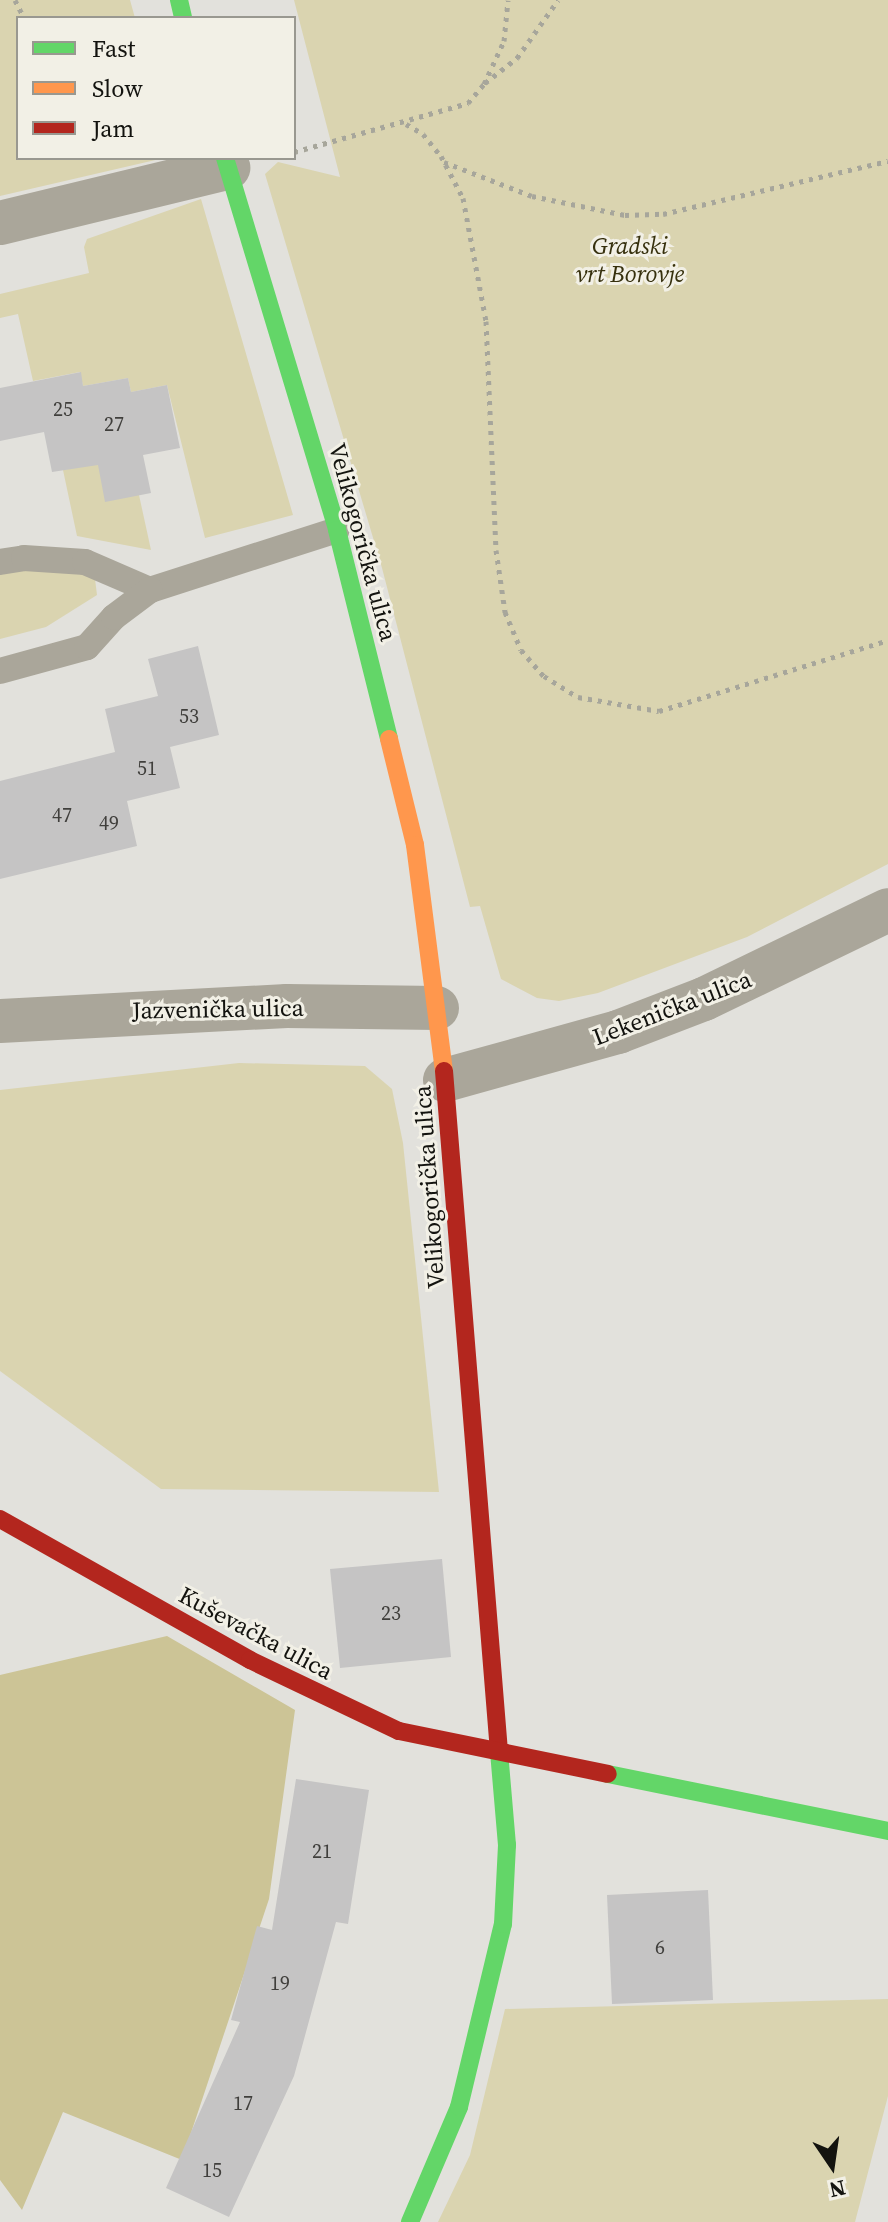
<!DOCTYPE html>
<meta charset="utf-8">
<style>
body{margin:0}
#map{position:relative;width:888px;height:2222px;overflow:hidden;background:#e2e1dc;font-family:"Source Serif 4",serif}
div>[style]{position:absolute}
.green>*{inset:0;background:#dad4b0}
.forest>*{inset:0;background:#ccc496}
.building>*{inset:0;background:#c5c4c4}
.path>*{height:5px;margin-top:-2.5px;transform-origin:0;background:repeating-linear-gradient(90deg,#a7a69b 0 4px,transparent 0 10px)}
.lane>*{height:26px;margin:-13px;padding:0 13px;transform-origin:13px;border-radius:13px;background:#aaa69a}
.street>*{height:44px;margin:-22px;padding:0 22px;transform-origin:22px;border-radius:22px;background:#aaa69a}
.fast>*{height:18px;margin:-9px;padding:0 9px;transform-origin:9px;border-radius:9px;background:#63d668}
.slow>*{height:18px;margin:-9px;padding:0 9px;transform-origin:9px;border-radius:9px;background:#ff974d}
.jam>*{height:18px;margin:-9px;padding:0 9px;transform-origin:9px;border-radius:9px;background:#b3261e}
span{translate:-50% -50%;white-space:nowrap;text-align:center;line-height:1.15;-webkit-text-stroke:6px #f2f0e6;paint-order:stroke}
.number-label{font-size:20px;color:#403f3c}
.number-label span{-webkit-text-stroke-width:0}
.park-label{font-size:24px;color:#36300d;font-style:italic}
.street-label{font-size:24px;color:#13130f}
.legend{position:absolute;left:16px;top:16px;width:280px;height:144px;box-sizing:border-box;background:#f2f0e6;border:2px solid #999890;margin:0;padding:10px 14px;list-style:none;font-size:24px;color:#13130f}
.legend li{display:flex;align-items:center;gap:16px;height:40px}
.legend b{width:40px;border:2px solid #999890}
.north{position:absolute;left:792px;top:2126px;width:80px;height:80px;-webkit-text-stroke:6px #f2f0e6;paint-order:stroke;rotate:167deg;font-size:22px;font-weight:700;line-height:32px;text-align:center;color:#13130f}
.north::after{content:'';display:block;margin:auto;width:28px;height:36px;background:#13130f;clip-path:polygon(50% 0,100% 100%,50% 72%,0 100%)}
</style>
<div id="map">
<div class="green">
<i style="clip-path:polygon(0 0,130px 0,135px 18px,18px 18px,18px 158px,164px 158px,0 196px)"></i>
<i style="clip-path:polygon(294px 0,888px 0,888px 864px,747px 937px,598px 993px,559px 1001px,537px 998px,501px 979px,480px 906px,470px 907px,382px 568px,265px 174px,278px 162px,340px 177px)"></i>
<i style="clip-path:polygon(201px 199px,293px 515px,205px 538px,167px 385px,131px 392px,128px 378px,83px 386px,80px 372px,33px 381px,18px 314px,0 318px,0 294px,89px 273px,84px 247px,87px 239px)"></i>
<i style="clip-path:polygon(98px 463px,139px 495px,151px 550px,77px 536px,63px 470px)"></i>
<i style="clip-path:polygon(72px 569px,95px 579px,97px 595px,46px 627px,0 639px,0 570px)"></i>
<i style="clip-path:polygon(239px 1063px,365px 1066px,392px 1089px,403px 1143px,439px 1492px,161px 1489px,0 1371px,0 1090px)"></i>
<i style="clip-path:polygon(888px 1999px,888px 2096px,855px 2222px,438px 2222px,470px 2155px,505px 2009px)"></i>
</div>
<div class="forest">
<i style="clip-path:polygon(167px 1636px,295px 1710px,269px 1899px,182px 2160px,63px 2112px,22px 2210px,0 2180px,0 1675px)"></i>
</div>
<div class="building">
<i style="clip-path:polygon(81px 372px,83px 386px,128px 378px,131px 392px,167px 385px,180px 448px,143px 455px,151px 493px,105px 502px,98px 465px,52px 472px,44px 432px,0 441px,0 388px)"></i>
<i style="clip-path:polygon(198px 646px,219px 735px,170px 747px,180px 788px,127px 801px,137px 846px,0 879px,0 781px,115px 752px,105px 709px,158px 696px,148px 659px)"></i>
<i style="clip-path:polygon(442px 1559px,451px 1657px,340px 1668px,330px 1569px)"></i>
<i style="clip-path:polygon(296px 1779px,369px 1790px,348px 1924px,336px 1922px,294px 2076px,229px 2217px,166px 2188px,240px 2022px,231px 2020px,257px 1926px,272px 1930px)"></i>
<i style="clip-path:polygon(708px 1890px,713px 2000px,612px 2004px,607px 1895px)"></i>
</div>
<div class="path">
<i style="left:15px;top:0;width:20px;rotate:63deg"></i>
<i style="left:485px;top:83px;width:41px;rotate:-38deg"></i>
<i style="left:517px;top:58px;width:71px;rotate:-54.7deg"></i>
<i style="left:406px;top:124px;width:20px;rotate:30deg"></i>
<i style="left:423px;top:134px;width:28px;rotate:51deg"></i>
<i style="left:441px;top:156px;width:47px;rotate:62.4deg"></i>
<i style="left:463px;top:198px;width:125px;rotate:79.4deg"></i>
<i style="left:486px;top:321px;width:229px;rotate:87.5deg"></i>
<i style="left:496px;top:550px;width:63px;rotate:81.7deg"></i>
<i style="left:505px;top:612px;width:41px;rotate:67.2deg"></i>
<i style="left:521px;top:650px;width:35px;rotate:49deg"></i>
<i style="left:544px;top:676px;width:40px;rotate:32deg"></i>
<i style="left:578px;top:697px;width:82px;rotate:9.8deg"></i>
<i style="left:659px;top:711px;width:240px;rotate:-17.2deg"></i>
<i style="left:294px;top:152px;width:181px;rotate:-15.7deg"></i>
<i style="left:468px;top:103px;width:25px;rotate:-50deg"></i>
<i style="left:484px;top:84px;width:47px;rotate:-65.1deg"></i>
<i style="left:504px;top:41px;width:41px;rotate:-84.4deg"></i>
<i style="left:444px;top:162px;width:94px;rotate:21.1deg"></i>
<i style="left:532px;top:196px;width:95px;rotate:11.5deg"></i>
<i style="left:625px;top:215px;width:38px;rotate:-2deg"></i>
<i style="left:663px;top:214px;width:231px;rotate:-13.3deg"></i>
</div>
<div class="lane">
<i style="left:0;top:562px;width:24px;rotate:-9deg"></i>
<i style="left:24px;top:558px;width:61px;rotate:3.8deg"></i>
<i style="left:85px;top:562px;width:71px;rotate:23.3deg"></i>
<i style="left:150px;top:590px;width:196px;rotate:-17.8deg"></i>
<i style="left:0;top:671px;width:90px;rotate:-15.4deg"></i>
<i style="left:87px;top:647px;width:40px;rotate:-48deg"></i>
<i style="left:114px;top:617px;width:45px;rotate:-36.9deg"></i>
</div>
<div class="street">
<i style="left:0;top:223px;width:235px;rotate:-13.6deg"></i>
<i style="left:0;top:1021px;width:287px;rotate:-3deg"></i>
<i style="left:287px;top:1006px;width:150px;rotate:0.8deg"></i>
<i style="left:445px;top:1080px;width:180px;rotate:-15.5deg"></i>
<i style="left:618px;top:1032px;width:92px;rotate:-21deg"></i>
<i style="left:704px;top:999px;width:204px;rotate:-25.8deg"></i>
</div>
<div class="fast">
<i style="left:179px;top:0;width:18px;rotate:77deg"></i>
<i style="left:225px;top:158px;width:388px;rotate:73.2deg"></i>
<i style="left:337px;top:530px;width:215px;rotate:76deg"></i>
<i style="left:608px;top:1774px;width:286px;rotate:11.5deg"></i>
<i style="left:410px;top:2222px;width:125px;rotate:-66.9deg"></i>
<i style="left:459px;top:2107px;width:188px;rotate:-76.5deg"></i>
<i style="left:503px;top:1924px;width:79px;rotate:-87.1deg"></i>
<i style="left:507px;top:1845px;width:94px;rotate:-94.9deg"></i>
</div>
<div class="slow">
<i style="left:389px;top:739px;width:109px;rotate:76.2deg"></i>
<i style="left:415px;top:845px;width:228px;rotate:82.7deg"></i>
</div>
<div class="jam">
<i style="left:444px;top:1071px;width:682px;rotate:85.38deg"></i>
<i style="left:0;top:1519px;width:287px;rotate:29.4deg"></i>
<i style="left:250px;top:1660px;width:165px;rotate:25.5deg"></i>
<i style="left:399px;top:1731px;width:213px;rotate:11.6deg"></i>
</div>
<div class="number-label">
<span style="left:63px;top:409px">25</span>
<span style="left:114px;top:424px">27</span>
<span style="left:189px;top:716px">53</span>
<span style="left:147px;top:768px">51</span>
<span style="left:62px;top:815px">47</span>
<span style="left:109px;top:823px">49</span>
<span style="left:391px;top:1613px">23</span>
<span style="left:322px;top:1851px">21</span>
<span style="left:660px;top:1947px">6</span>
<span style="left:280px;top:1983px">19</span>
<span style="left:243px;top:2103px">17</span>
<span style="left:212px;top:2170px">15</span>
</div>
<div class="park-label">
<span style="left:630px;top:260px">Gradski<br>vrt Borovje</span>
</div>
<div class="street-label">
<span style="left:363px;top:542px;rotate:75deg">Velikogorička ulica</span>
<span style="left:672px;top:1008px;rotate:-21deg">Lekenička ulica</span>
<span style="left:218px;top:1009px;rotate:-1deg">Jazvenička ulica</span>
<span style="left:429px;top:1187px;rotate:-94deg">Velikogorička ulica</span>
<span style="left:256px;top:1633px;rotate:28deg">Kuševačka ulica</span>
</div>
<ul class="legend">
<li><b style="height:10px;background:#63d668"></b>Fast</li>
<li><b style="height:10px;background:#ff974d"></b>Slow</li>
<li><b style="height:10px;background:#b3261e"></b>Jam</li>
</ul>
<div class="north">N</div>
</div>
